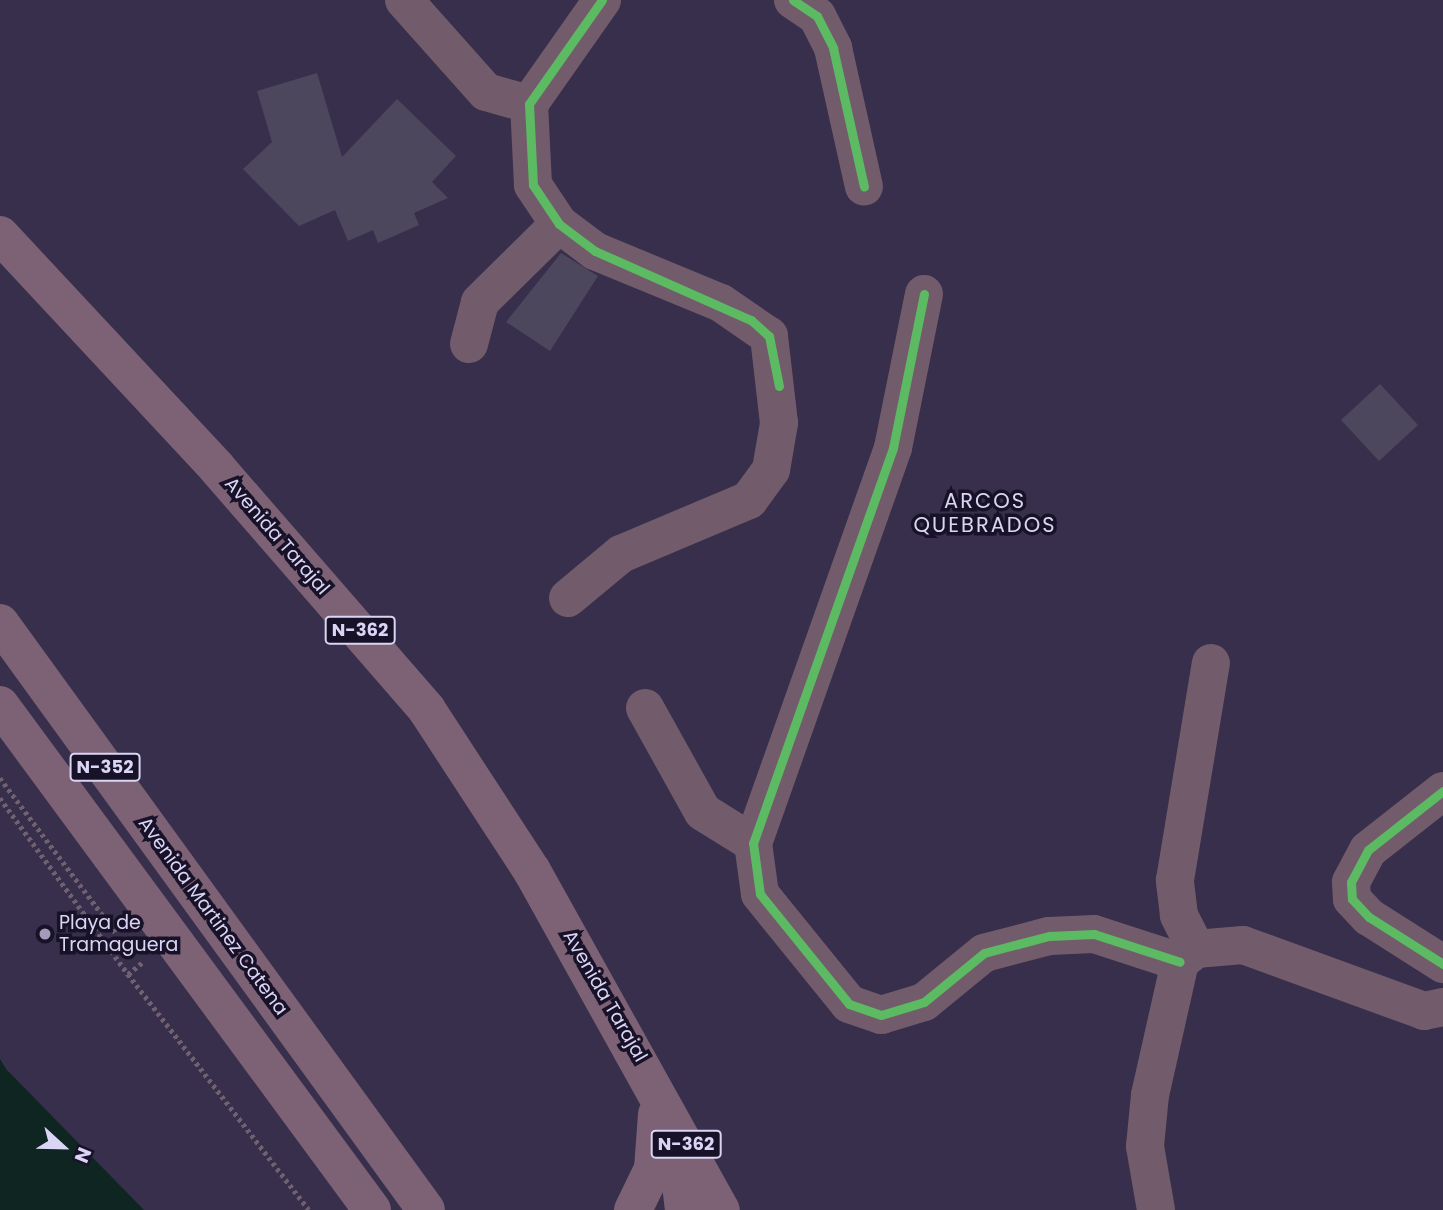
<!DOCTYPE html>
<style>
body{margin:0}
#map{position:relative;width:1443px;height:1210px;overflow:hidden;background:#372f4b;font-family:Poppins,sans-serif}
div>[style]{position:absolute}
.water>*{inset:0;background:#0f2522}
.building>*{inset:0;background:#4d475e}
.path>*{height:4.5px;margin-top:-2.25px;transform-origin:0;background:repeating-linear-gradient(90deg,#706171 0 3.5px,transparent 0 7px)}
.minor>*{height:38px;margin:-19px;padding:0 19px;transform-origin:19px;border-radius:19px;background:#725c6b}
.highway>*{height:38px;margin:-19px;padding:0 19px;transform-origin:19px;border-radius:19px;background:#7d6175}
.cycleway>*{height:9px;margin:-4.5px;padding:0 4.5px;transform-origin:4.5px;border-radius:4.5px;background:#5cba63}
.dots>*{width:19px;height:19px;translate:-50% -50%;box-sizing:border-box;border:4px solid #181229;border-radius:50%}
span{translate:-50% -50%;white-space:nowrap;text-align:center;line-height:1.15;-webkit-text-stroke:7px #181229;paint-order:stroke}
.shield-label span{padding:2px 5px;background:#181229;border:2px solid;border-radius:5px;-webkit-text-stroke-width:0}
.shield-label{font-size:18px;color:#dbd5f5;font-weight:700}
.street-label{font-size:19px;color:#dbd5f5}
.poi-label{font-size:19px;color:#dbd5f5}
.left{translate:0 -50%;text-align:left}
.neighbourhood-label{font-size:21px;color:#dbd5f5;letter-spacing:2px}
.north{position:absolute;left:28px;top:1112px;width:70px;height:70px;-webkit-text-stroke:5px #181229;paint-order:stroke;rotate:112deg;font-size:19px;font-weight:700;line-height:28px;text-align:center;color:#dbd5f5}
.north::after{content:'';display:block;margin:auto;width:24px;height:32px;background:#dbd5f5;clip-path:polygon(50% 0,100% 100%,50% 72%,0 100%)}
</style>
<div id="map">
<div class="water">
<i style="clip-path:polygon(0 1059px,6px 1069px,144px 1210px,0 1210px)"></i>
</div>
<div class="building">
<i style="clip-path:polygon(317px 73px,342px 157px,397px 99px,456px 156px,432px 182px,448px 198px,414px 213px,419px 225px,378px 243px,373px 230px,348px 241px,335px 210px,299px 226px,243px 169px,272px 142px,257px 91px)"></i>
<i style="clip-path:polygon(561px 253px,598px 276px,550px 351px,506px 322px)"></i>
<i style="clip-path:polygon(1380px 384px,1418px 425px,1379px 461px,1341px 420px)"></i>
</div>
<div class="path">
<i style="left:0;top:778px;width:194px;rotate:53.2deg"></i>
<i style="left:0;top:798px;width:218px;rotate:54deg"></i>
<i style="left:128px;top:974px;width:19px;rotate:-39deg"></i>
<i style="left:128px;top:974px;width:297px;rotate:52.5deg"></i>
</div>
<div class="minor">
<i style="left:404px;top:0;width:123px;rotate:48.3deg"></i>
<i style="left:486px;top:92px;width:45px;rotate:15.6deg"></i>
<i style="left:793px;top:0;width:29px;rotate:34deg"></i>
<i style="left:817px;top:16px;width:36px;rotate:63deg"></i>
<i style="left:833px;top:48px;width:142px;rotate:77.4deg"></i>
<i style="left:924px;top:294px;width:157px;rotate:101.4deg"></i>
<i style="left:893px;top:448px;width:419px;rotate:109.5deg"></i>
<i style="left:753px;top:843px;width:51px;rotate:82.2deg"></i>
<i style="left:760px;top:894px;width:141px;rotate:51deg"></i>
<i style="left:849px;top:1004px;width:34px;rotate:19deg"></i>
<i style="left:881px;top:1015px;width:45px;rotate:-16.8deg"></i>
<i style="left:924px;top:1002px;width:77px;rotate:-39.2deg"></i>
<i style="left:984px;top:953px;width:67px;rotate:-14.7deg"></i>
<i style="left:1049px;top:936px;width:45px;rotate:-2.5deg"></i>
<i style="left:1094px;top:934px;width:90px;rotate:18deg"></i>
<i style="left:469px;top:344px;width:43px;rotate:-75.3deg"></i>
<i style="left:480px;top:302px;width:111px;rotate:-44.6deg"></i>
<i style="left:568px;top:598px;width:69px;rotate:-39.7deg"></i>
<i style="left:621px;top:554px;width:139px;rotate:-22.9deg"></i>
<i style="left:749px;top:500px;width:37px;rotate:-54deg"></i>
<i style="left:771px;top:470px;width:48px;rotate:-80.3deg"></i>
<i style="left:779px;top:423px;width:88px;rotate:-96.6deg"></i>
<i style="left:769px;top:336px;width:58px;rotate:-145.5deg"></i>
<i style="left:721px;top:303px;width:136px;rotate:-157.6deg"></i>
<i style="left:595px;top:251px;width:45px;rotate:-143.1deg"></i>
<i style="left:559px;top:224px;width:47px;rotate:-123.7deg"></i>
<i style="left:533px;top:185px;width:81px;rotate:-92.8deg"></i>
<i style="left:529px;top:104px;width:127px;rotate:-54.9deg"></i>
<i style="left:645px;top:708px;width:119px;rotate:60.9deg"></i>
<i style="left:703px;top:812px;width:59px;rotate:31.8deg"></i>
<i style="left:1443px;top:791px;width:95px;rotate:141.8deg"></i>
<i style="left:1368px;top:850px;width:36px;rotate:118deg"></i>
<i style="left:1351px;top:882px;width:17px;rotate:87deg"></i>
<i style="left:1352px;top:899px;width:25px;rotate:47deg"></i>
<i style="left:1369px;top:917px;width:88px;rotate:32.4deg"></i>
<i style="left:1196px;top:949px;width:38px;rotate:-117deg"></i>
<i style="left:1179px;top:915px;width:35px;rotate:-97deg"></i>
<i style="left:1175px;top:880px;width:220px;rotate:-80.6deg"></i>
<i style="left:1156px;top:1210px;width:65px;rotate:-99.8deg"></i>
<i style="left:1145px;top:1146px;width:51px;rotate:-84.4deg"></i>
<i style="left:1150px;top:1095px;width:136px;rotate:-77.3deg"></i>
<i style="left:1180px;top:962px;width:21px;rotate:-39deg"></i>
<i style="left:1196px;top:949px;width:47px;rotate:-4.9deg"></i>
<i style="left:1243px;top:945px;width:193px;rotate:20deg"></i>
<i style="left:1424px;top:1011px;width:19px;rotate:-12deg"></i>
</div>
<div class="highway">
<i style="left:0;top:235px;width:318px;rotate:47deg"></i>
<i style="left:217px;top:468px;width:320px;rotate:49deg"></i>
<i style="left:427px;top:710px;width:192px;rotate:56.9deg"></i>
<i style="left:532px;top:871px;width:388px;rotate:60.9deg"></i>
<i style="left:0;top:623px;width:725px;rotate:54.03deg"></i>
<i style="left:0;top:705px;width:627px;rotate:53.62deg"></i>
<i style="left:677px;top:1149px;width:61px;rotate:83.5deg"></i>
<i style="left:633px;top:1210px;width:46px;rotate:-64deg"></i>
<i style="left:653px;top:1169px;width:55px;rotate:-85.8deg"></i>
</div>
<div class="cycleway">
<i style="left:602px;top:0;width:127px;rotate:125.1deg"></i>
<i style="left:529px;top:104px;width:81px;rotate:87.2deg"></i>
<i style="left:533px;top:185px;width:47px;rotate:56.3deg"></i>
<i style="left:559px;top:224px;width:45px;rotate:36.9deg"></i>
<i style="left:595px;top:251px;width:171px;rotate:23.9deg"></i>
<i style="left:751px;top:320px;width:24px;rotate:42deg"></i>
<i style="left:769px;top:336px;width:51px;rotate:78.7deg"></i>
<i style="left:793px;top:0;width:29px;rotate:34deg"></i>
<i style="left:817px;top:16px;width:36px;rotate:63deg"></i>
<i style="left:833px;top:48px;width:142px;rotate:77.4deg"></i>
<i style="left:924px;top:294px;width:157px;rotate:101.4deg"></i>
<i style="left:893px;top:448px;width:419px;rotate:109.5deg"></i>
<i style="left:753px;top:843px;width:51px;rotate:82.2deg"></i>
<i style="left:760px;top:894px;width:141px;rotate:51deg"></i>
<i style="left:849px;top:1004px;width:34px;rotate:19deg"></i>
<i style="left:881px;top:1015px;width:45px;rotate:-16.8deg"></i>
<i style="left:924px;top:1002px;width:77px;rotate:-39.2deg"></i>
<i style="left:984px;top:953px;width:67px;rotate:-14.7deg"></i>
<i style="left:1049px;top:936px;width:45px;rotate:-2.5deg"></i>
<i style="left:1094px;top:934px;width:90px;rotate:18deg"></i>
<i style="left:1443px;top:791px;width:95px;rotate:141.8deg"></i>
<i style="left:1368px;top:850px;width:36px;rotate:118deg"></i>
<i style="left:1351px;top:882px;width:17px;rotate:87deg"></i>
<i style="left:1352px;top:899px;width:25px;rotate:47deg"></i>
<i style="left:1369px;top:917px;width:88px;rotate:32.4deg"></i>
</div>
<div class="dots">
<i style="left:45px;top:934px;background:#a29bba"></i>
</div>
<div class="shield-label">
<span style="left:360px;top:630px">N-362</span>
<span style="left:105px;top:767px">N-352</span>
<span style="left:686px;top:1144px">N-362</span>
</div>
<div class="street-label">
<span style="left:277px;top:536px;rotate:49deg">Avenida Tarajal</span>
<span style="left:213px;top:916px;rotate:54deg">Avenida Martinez Catena</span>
<span style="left:605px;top:996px;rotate:60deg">Avenida Tarajal</span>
</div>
<div class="poi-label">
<span class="left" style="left:59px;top:934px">Playa de<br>Tramaguera</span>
</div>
<div class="neighbourhood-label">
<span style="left:985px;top:513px">ARCOS<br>QUEBRADOS</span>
</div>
<div class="north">N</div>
</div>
